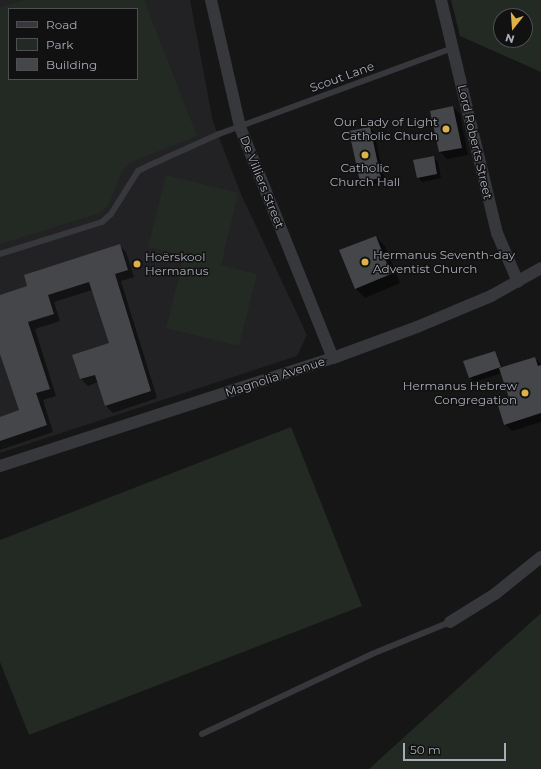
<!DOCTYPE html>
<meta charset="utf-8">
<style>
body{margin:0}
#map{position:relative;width:541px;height:769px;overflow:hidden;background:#161617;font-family:Montserrat,sans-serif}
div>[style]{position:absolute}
.built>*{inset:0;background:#222224}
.green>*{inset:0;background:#222a23}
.shadow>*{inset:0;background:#0007}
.building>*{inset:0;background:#45464a}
.service>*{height:6px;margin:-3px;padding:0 3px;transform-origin:3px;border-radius:3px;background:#37383c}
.minor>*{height:12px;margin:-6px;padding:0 6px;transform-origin:6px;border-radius:6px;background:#37383c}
.dots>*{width:11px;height:11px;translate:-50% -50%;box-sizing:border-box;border:2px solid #111112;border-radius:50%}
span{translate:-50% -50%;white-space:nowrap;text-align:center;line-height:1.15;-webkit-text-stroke:3px #111112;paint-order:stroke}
.street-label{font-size:12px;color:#a9acb6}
.poi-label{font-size:12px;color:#a9acb6}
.right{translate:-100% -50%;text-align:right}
.left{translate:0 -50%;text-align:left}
.legend{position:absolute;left:8px;top:8px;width:130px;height:72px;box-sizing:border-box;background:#111112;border:1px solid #4e4f54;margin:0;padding:5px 7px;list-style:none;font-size:12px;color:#a9acb6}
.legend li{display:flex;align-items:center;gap:8px;height:20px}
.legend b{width:20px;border:1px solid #4e4f54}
.north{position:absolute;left:493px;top:8px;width:40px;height:40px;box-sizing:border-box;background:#111112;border:1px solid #4e4f54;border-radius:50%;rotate:197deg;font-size:11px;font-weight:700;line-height:16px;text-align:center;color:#a9acb6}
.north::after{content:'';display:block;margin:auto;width:14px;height:18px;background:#deb247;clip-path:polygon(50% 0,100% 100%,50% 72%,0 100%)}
.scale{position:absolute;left:403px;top:743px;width:103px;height:18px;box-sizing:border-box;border:2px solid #a9acb6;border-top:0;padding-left:5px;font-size:12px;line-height:14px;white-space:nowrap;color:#a9acb6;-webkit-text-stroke:3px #111112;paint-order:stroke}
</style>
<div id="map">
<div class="built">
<i style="clip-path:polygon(evenodd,0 0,190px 0,213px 122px,241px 194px,307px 335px,297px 356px,0 453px,0 0,9px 9px,137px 9px,137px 79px,9px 79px,9px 9px)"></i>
</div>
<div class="green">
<i style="clip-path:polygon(evenodd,25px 0,144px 0,197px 136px,131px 162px,122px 171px,109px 204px,100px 213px,0 244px,0 7px,25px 0,9px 9px,137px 9px,137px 79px,9px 79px,9px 9px)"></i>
<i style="clip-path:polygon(evenodd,451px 0,541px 0,541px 72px,460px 36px,451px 0,501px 16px,525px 16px,525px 40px,501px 40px,501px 16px)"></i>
<i style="clip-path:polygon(166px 175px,238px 193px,221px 265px,257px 274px,239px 346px,166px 328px,184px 256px,148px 247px)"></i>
<i style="clip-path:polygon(291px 427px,362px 606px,29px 735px,0 662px,0 540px)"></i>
<i style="clip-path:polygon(541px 613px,541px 769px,369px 769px)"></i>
</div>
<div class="shadow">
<i style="clip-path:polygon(453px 107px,460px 114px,468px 155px,447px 159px,440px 152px,431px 112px)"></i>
<i style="clip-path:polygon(370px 128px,374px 132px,385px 182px,366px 186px,361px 182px,350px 132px)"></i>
<i style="clip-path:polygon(433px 157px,438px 162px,441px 178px,422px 182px,418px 177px)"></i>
<i style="clip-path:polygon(376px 237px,385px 246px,400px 283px,365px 298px,355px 288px)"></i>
<i style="clip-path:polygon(119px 245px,126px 252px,134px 277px,121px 281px,157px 398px,113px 413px,106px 406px,98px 382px,88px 386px,81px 379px,110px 344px,92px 290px,54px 302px,60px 321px,35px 329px,56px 396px,43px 400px,53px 432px,0 450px,0 418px,20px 411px,0 350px,0 296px,28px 287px)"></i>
<i style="clip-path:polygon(495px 352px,503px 368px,535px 358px,541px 364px,541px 422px,512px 431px,505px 424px,510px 399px,502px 373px,474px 382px,470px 377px)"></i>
</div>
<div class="building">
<i style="clip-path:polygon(453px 106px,462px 148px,439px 152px,430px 111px)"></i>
<i style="clip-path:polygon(370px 127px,381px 178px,360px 182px,349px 131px)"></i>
<i style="clip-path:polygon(434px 156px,437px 174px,417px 178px,413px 160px)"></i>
<i style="clip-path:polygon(376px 236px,391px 274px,355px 289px,339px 250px)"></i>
<i style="clip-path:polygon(120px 244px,128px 270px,115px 274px,151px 391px,105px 406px,95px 375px,80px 379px,72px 355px,109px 343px,89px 282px,48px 295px,54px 314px,28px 322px,50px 389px,36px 393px,47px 425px,0 441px,0 417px,19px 410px,0 354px,0 295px,27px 286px,24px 275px)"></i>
<i style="clip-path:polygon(495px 351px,501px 367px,469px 378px,463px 361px)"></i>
<i style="clip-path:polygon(535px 357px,538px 366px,541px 365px,541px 413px,504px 425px,497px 402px,509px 398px,499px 368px)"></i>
</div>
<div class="service">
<i style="left:0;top:254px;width:107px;rotate:-17.4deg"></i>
<i style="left:102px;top:222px;width:12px;rotate:-42deg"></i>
<i style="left:111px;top:214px;width:51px;rotate:-57.9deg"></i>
<i style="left:138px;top:171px;width:13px;rotate:-27deg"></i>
<i style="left:150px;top:165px;width:76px;rotate:-24.2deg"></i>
<i style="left:219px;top:134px;width:249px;rotate:-20.2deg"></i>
<i style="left:202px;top:734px;width:188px;rotate:-25.2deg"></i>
<i style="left:372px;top:654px;width:84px;rotate:-22.3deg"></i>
</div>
<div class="minor">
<i style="left:211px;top:0;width:130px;rotate:77.1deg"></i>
<i style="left:240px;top:127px;width:249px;rotate:68.1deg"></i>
<i style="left:441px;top:0;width:240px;rotate:76.5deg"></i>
<i style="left:497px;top:233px;width:53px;rotate:66.8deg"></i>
<i style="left:0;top:466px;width:350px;rotate:-18deg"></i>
<i style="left:333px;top:358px;width:90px;rotate:-20.3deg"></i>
<i style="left:417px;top:327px;width:80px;rotate:-22.7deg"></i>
<i style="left:491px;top:296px;width:57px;rotate:-29.2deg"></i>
<i style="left:450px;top:622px;width:53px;rotate:-31.9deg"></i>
<i style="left:495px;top:594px;width:59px;rotate:-38.8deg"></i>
</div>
<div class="dots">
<i style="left:446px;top:129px;background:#deb247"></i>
<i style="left:365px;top:155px;background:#deb247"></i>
<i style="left:365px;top:262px;background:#deb247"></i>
<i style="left:137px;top:264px;background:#deb247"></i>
<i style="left:525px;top:393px;background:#deb247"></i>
</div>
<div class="street-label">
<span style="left:342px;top:77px;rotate:-20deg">Scout Lane</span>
<span style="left:475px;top:142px;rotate:77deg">Lord Roberts Street</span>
<span style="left:262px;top:182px;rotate:68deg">De Villiers Street</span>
<span style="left:275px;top:377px;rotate:-18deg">Magnolia Avenue</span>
</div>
<div class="poi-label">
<span class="right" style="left:438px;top:129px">Our Lady of Light<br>Catholic Church</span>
<span style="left:365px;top:175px">Catholic<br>Church Hall</span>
<span class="left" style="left:373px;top:262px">Hermanus Seventh-day<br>Adventist Church</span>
<span class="left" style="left:145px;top:264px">Hoërskool<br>Hermanus</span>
<span class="right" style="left:517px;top:393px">Hermanus Hebrew<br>Congregation</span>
</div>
<ul class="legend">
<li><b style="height:5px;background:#37383c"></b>Road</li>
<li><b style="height:11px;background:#222a23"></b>Park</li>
<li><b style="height:11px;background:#45464a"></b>Building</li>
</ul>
<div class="north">N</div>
<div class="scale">50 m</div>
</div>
